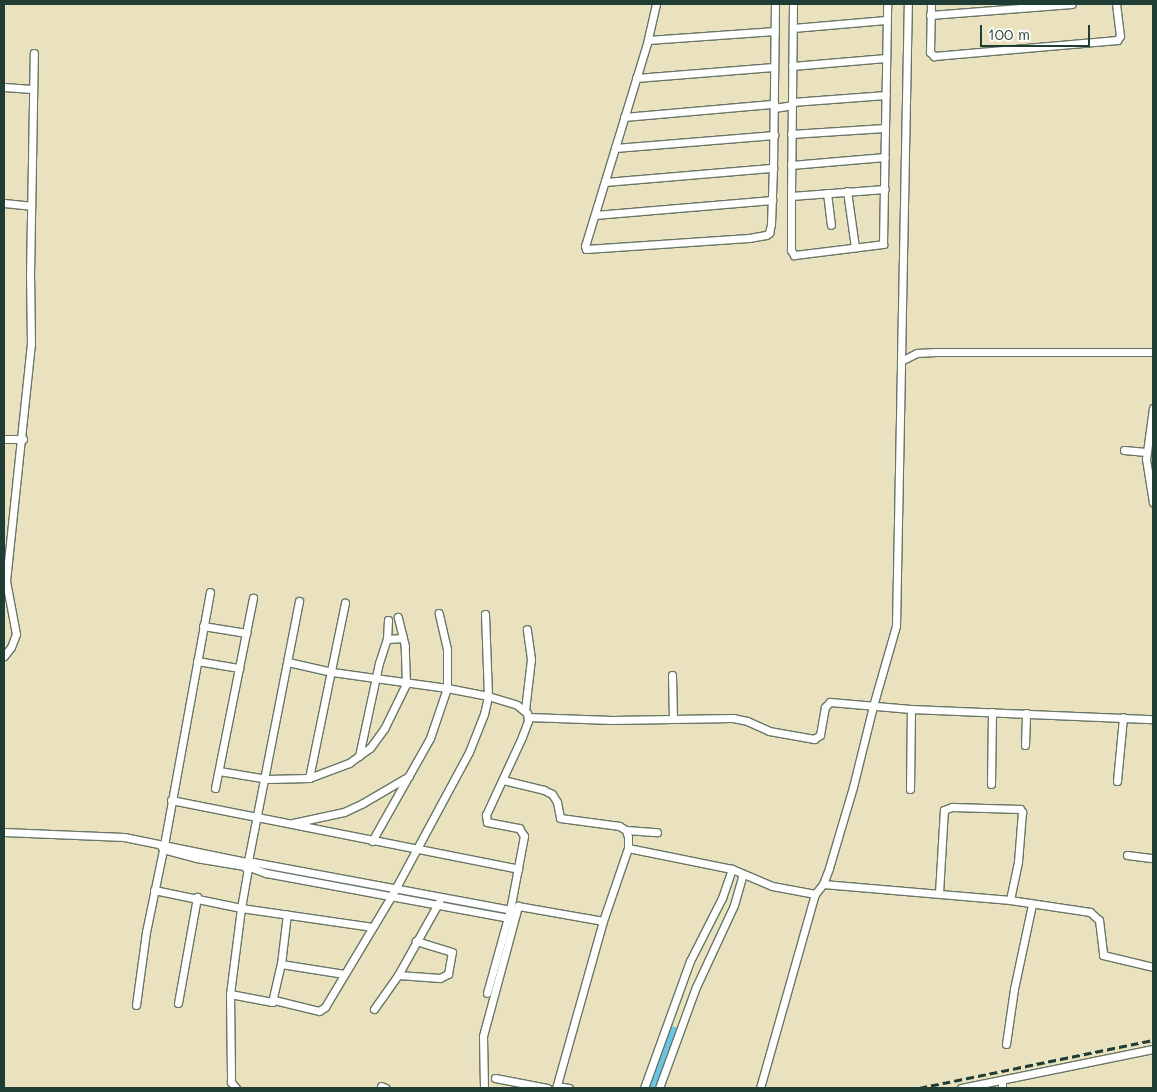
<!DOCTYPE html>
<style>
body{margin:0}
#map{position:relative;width:1157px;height:1092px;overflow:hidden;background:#eae2bf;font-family:Mali,sans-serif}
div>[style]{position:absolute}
.river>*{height:14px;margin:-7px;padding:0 7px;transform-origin:7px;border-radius:7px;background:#68c5e6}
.roads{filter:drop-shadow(1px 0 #667765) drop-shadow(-1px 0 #667765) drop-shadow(0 1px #667765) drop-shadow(0 -1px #667765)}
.minor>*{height:7px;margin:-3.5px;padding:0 3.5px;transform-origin:3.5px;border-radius:3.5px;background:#fff}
.rail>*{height:2.5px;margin-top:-1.25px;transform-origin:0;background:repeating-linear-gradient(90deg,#1f3d34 0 8px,transparent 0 12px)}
span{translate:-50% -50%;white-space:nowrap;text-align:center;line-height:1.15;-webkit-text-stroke:4px #fdfcf7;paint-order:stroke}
.frame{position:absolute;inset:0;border:5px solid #1f3d34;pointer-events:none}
.scale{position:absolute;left:980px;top:25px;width:110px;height:22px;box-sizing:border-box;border:2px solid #1f3d34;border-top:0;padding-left:6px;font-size:15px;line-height:18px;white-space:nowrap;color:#1f3d34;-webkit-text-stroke:4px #fdfcf7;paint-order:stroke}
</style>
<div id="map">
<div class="river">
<i style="left:653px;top:1088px;width:58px;rotate:-69.7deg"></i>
</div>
<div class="roads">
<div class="minor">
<i style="left:656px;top:4px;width:37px;rotate:103deg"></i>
<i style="left:648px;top:40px;width:215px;rotate:107deg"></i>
<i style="left:585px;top:246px;width:3px;rotate:72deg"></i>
<i style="left:586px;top:249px;width:163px;rotate:-3.9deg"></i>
<i style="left:749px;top:238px;width:17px;rotate:-10deg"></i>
<i style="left:766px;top:235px;width:4px;rotate:-34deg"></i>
<i style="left:769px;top:233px;width:9px;rotate:-77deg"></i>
<i style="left:771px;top:224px;width:56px;rotate:-88deg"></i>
<i style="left:773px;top:168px;width:164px;rotate:-89.3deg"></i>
<i style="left:793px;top:4px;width:192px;rotate:90.6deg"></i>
<i style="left:791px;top:196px;width:54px;rotate:90deg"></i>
<i style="left:791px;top:250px;width:6px;rotate:59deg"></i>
<i style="left:794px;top:255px;width:90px;rotate:-7deg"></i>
<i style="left:883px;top:244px;width:240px;rotate:-89deg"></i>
<i style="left:931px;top:4px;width:48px;rotate:91.2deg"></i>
<i style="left:930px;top:52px;width:6px;rotate:45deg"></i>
<i style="left:934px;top:56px;width:184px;rotate:-5deg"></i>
<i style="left:1117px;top:40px;width:5px;rotate:-53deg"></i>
<i style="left:1120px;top:36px;width:32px;rotate:-97deg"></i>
<i style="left:930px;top:15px;width:142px;rotate:-4.4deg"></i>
<i style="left:793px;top:28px;width:93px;rotate:-4.9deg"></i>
<i style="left:648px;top:40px;width:127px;rotate:-4.1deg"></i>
<i style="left:792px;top:66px;width:94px;rotate:-4.9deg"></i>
<i style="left:636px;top:78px;width:138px;rotate:-4.6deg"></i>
<i style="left:4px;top:87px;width:28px;rotate:4deg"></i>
<i style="left:792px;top:102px;width:94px;rotate:-4.3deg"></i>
<i style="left:774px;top:108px;width:18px;rotate:-9deg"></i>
<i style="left:624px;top:117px;width:151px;rotate:-5deg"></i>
<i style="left:791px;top:134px;width:94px;rotate:-3.7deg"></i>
<i style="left:615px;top:148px;width:160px;rotate:-4.7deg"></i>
<i style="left:791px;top:165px;width:94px;rotate:-4.9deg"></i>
<i style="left:605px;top:182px;width:169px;rotate:-4.8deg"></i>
<i style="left:847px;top:191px;width:57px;rotate:81.9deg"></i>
<i style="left:827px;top:193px;width:32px;rotate:83deg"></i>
<i style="left:791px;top:196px;width:94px;rotate:-4.3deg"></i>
<i style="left:4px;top:203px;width:27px;rotate:6deg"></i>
<i style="left:595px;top:215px;width:178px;rotate:-4.8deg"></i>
<i style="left:901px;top:361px;width:357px;rotate:-88.9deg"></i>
<i style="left:1153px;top:408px;width:51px;rotate:97.8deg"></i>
<i style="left:1146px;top:459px;width:44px;rotate:80.8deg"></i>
<i style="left:4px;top:439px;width:19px"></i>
<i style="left:1124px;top:450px;width:22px;rotate:5deg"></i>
<i style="left:203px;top:626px;width:44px;rotate:9.2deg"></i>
<i style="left:387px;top:639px;width:16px;rotate:-4deg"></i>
<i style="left:4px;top:656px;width:11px;rotate:-52deg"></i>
<i style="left:11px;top:647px;width:14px;rotate:-69deg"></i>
<i style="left:16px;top:634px;width:54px;rotate:-100.7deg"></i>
<i style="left:6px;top:581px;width:238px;rotate:-84deg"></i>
<i style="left:31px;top:344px;width:69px;rotate:-90.8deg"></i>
<i style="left:30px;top:275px;width:222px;rotate:-89deg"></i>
<i style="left:197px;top:661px;width:43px;rotate:9.5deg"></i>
<i style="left:288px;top:662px;width:45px;rotate:12.8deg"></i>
<i style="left:332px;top:672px;width:116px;rotate:7.9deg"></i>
<i style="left:447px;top:688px;width:42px;rotate:11deg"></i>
<i style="left:488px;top:696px;width:30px;rotate:17deg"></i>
<i style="left:517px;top:705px;width:13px;rotate:39deg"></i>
<i style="left:527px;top:713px;width:8px;rotate:83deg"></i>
<i style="left:528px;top:721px;width:17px;rotate:111deg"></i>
<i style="left:522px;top:737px;width:86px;rotate:114.8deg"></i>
<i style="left:486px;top:815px;width:7px;rotate:82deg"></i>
<i style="left:487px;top:822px;width:33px;rotate:11deg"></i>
<i style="left:519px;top:828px;width:9px;rotate:58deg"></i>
<i style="left:524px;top:836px;width:75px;rotate:100.7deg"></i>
<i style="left:510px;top:910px;width:86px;rotate:105.5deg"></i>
<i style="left:672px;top:675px;width:43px;rotate:88.7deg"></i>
<i style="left:525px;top:710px;width:51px;rotate:-83.3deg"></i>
<i style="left:531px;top:659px;width:30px;rotate:-98deg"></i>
<i style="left:528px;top:717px;width:84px;rotate:2deg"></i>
<i style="left:612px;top:720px;width:121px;rotate:-0.9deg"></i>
<i style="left:733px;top:718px;width:14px;rotate:12deg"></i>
<i style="left:747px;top:721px;width:24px;rotate:24deg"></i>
<i style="left:769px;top:731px;width:46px;rotate:10.1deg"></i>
<i style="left:814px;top:739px;width:7px;rotate:-34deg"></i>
<i style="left:820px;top:735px;width:28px;rotate:-80deg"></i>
<i style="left:825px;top:707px;width:7px;rotate:-45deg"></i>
<i style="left:830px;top:702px;width:81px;rotate:4.9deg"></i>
<i style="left:911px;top:709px;width:242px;rotate:2.4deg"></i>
<i style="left:1025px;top:745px;width:32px;rotate:-88deg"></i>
<i style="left:359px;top:756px;width:95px;rotate:-77.9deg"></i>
<i style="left:379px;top:663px;width:25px;rotate:-72deg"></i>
<i style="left:387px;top:639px;width:19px;rotate:-87deg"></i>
<i style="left:219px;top:771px;width:50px;rotate:9.3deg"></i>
<i style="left:268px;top:779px;width:41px;rotate:-1.4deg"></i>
<i style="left:309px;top:778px;width:43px;rotate:-20.6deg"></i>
<i style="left:349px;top:763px;width:26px;rotate:-36deg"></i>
<i style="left:370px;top:748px;width:24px;rotate:-54deg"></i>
<i style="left:384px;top:729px;width:50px;rotate:-63.9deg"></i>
<i style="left:406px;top:684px;width:38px;rotate:-92deg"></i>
<i style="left:405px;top:646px;width:30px;rotate:-104deg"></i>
<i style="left:309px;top:778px;width:179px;rotate:-78.4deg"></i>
<i style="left:503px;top:780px;width:42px;rotate:13.7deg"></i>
<i style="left:544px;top:790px;width:9px;rotate:27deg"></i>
<i style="left:552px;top:794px;width:9px;rotate:58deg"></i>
<i style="left:557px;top:802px;width:16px;rotate:79deg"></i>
<i style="left:560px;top:818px;width:60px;rotate:7.7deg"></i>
<i style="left:619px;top:826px;width:8px;rotate:30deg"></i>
<i style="left:626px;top:830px;width:7px;rotate:74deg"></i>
<i style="left:628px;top:837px;width:11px;rotate:90deg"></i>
<i style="left:628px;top:848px;width:77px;rotate:108.9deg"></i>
<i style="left:603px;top:921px;width:173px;rotate:105.7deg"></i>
<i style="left:1117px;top:781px;width:64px;rotate:-84.6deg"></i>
<i style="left:991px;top:784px;width:72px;rotate:-89.2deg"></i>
<i style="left:215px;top:788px;width:194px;rotate:-78.7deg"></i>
<i style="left:910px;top:789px;width:80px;rotate:-89.3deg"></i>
<i style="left:171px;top:800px;width:354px;rotate:11.2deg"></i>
<i style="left:293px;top:823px;width:52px;rotate:-12.2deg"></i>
<i style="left:344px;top:812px;width:21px;rotate:-25deg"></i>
<i style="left:363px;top:803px;width:53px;rotate:-30.4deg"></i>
<i style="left:626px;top:830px;width:31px;rotate:4deg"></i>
<i style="left:4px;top:832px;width:120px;rotate:2.4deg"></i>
<i style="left:124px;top:837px;width:126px;rotate:11.5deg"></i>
<i style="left:247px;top:862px;width:3px;rotate:-18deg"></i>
<i style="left:250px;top:861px;width:5px;rotate:37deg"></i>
<i style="left:254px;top:864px;width:4px;rotate:117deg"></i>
<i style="left:252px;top:868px;width:6px;rotate:180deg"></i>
<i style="left:246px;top:868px;width:6px;rotate:-81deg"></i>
<i style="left:372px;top:841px;width:118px;rotate:-60.6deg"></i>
<i style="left:430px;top:738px;width:53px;rotate:-71.2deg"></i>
<i style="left:447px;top:688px;width:39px;rotate:-90deg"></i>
<i style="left:447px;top:649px;width:37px;rotate:-103deg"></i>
<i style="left:161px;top:846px;width:4px;rotate:56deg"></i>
<i style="left:163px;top:849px;width:34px;rotate:15deg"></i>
<i style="left:196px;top:858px;width:49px;rotate:9.5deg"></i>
<i style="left:628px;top:848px;width:106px;rotate:11.4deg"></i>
<i style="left:732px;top:869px;width:43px;rotate:23deg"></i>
<i style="left:772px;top:886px;width:44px;rotate:10.5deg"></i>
<i style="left:1127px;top:855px;width:26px;rotate:7deg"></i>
<i style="left:248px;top:861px;width:265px;rotate:-78.9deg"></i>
<i style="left:253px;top:862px;width:264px;rotate:10.5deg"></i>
<i style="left:252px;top:868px;width:15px;rotate:20deg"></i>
<i style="left:266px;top:873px;width:246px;rotate:10.5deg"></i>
<i style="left:823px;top:884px;width:188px;rotate:4.9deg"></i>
<i style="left:1010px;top:900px;width:81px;rotate:8.5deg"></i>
<i style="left:1090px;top:912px;width:12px;rotate:42deg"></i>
<i style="left:1099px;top:920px;width:35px;rotate:83deg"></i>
<i style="left:1103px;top:955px;width:51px;rotate:13.5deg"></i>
<i style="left:154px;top:890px;width:89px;rotate:11.7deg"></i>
<i style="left:241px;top:908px;width:133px;rotate:8.2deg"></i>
<i style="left:939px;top:893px;width:83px;rotate:-86.6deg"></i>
<i style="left:944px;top:810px;width:9px;rotate:-21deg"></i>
<i style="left:952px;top:807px;width:68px;rotate:1.7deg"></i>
<i style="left:1020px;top:809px;width:4px;rotate:56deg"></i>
<i style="left:1022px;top:812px;width:50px;rotate:94.6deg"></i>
<i style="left:1018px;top:862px;width:39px;rotate:102deg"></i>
<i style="left:281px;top:964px;width:64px;rotate:9deg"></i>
<i style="left:398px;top:975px;width:42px;rotate:4.1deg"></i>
<i style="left:440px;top:978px;width:9px;rotate:-27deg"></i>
<i style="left:448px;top:974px;width:22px;rotate:-80deg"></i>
<i style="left:452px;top:952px;width:38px;rotate:-163deg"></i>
<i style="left:230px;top:994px;width:43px;rotate:10.8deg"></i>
<i style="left:272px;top:1002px;width:39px;rotate:-77deg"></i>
<i style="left:281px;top:964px;width:50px;rotate:-83.2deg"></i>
<i style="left:274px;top:1000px;width:46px;rotate:13.7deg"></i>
<i style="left:319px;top:1011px;width:7px;rotate:-34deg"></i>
<i style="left:325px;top:1007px;width:131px;rotate:-59.1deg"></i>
<i style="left:392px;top:895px;width:162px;rotate:-61.7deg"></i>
<i style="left:469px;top:752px;width:41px;rotate:-68.5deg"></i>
<i style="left:484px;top:714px;width:18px;rotate:-77deg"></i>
<i style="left:488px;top:696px;width:82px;rotate:-92.1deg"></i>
<i style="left:178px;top:1003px;width:108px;rotate:-79.8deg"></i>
<i style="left:136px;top:1005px;width:74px;rotate:-82.2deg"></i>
<i style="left:146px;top:932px;width:89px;rotate:-78.3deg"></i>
<i style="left:164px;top:845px;width:257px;rotate:-79.7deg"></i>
<i style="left:374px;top:1009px;width:42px;rotate:-54.8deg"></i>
<i style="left:398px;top:975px;width:84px;rotate:-60.7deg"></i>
<i style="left:1006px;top:1044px;width:56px;rotate:-81.7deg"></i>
<i style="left:1014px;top:989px;width:87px;rotate:-78deg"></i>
<i style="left:495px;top:1078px;width:53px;rotate:10.9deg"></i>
<i style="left:1002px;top:1080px;width:8px;rotate:90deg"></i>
<i style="left:381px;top:1086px;width:5px;rotate:22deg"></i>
<i style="left:557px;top:1086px;width:12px;rotate:9deg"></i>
<i style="left:236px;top:1088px;width:8px;rotate:-130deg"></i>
<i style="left:231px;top:1082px;width:6px;rotate:-90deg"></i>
<i style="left:231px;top:1076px;width:82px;rotate:-90.7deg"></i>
<i style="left:230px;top:994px;width:87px;rotate:-82.7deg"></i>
<i style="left:241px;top:908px;width:40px;rotate:-80deg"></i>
<i style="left:484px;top:1088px;width:52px;rotate:-91.1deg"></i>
<i style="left:483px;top:1036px;width:135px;rotate:-74.9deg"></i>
<i style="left:518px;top:906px;width:86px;rotate:10deg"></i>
<i style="left:644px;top:1088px;width:135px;rotate:-70.1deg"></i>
<i style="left:690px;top:961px;width:71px;rotate:-63.1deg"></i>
<i style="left:722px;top:898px;width:31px;rotate:-71deg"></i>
<i style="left:659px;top:1088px;width:108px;rotate:-69.9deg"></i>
<i style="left:696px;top:987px;width:90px;rotate:-65.1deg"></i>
<i style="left:734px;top:905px;width:32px;rotate:-74deg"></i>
<i style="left:760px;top:1088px;width:202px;rotate:-74.2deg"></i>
<i style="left:815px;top:894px;width:13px;rotate:-51deg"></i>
<i style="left:823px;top:884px;width:17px;rotate:-69deg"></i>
<i style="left:829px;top:868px;width:84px;rotate:-73.5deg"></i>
<i style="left:853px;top:787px;width:83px;rotate:-76.1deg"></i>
<i style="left:873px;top:706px;width:83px;rotate:-74deg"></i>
<i style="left:896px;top:626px;width:265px;rotate:-88.9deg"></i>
<i style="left:901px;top:361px;width:18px;rotate:-27deg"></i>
<i style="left:917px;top:353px;width:19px;rotate:-3deg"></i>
<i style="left:936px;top:352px;width:217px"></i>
<i style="left:961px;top:1088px;width:196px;rotate:-11.5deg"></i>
</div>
</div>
<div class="rail">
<i style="left:919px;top:1088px;width:239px;rotate:-11.6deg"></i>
</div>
<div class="frame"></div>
<div class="scale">100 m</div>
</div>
